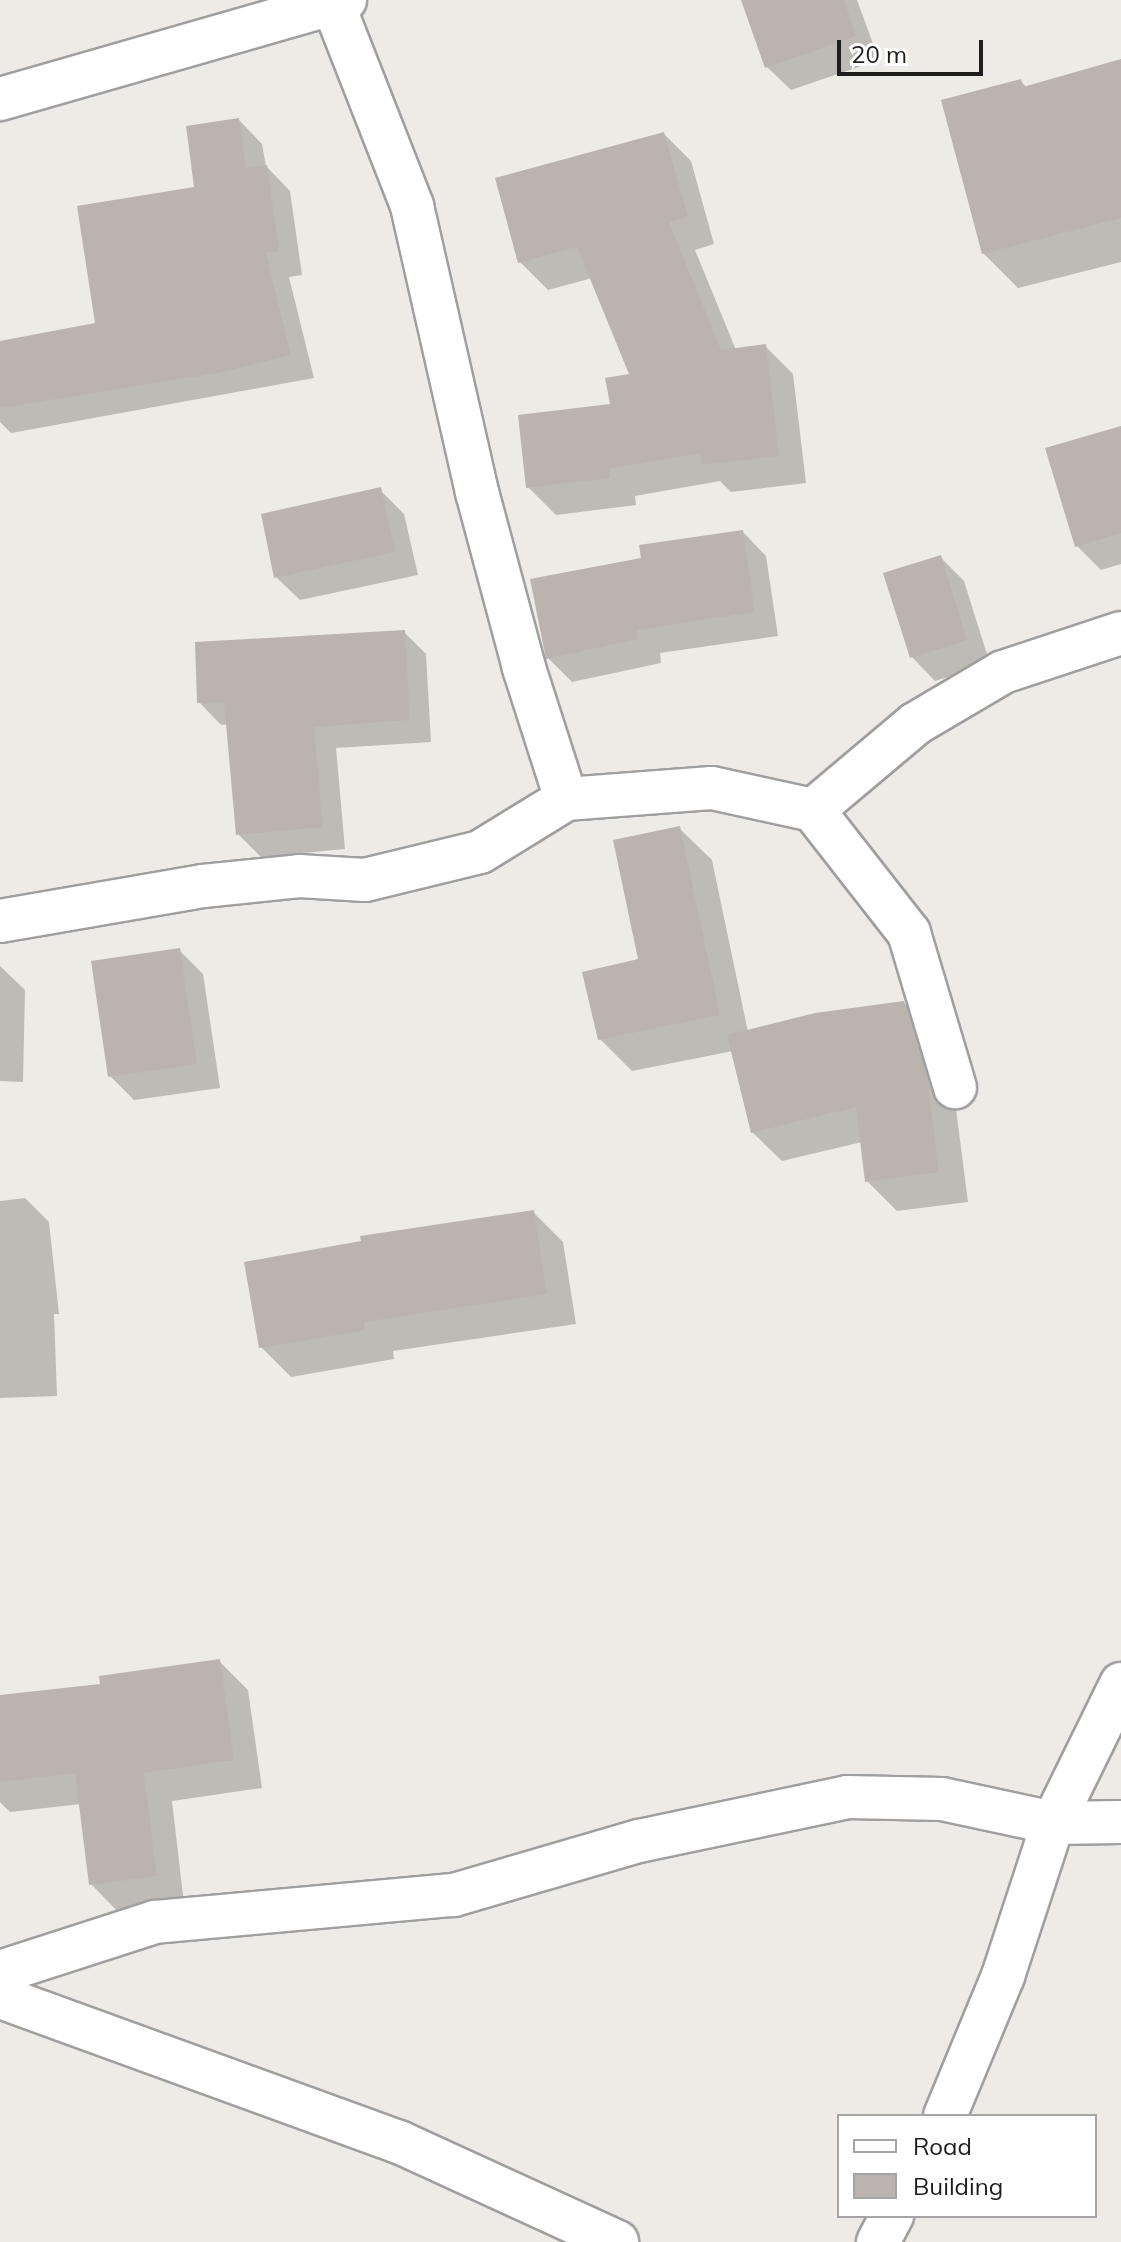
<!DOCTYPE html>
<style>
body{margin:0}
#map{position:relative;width:1121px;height:2242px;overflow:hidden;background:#eeeae5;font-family:Mulish,sans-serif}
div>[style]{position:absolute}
.shadow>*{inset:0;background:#0003}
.building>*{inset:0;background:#bbb3ae}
.roads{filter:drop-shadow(2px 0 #9f9f9f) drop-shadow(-2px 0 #9f9f9f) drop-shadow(0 2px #9f9f9f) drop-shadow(0 -2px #9f9f9f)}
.street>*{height:42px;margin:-21px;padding:0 21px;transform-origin:21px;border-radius:21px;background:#fff}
span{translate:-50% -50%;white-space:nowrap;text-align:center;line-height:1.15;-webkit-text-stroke:7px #fff;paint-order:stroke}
.legend{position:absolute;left:837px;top:2114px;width:260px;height:104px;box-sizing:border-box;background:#fff;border:2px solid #a5a5a5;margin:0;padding:10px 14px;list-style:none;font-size:24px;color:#1e1e1e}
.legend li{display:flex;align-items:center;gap:16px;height:40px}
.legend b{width:40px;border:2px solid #a5a5a5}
.scale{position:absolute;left:837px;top:40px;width:146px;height:36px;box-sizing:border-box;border:4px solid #1e1e1e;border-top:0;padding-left:10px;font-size:24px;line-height:28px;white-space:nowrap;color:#1e1e1e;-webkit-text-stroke:6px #fff;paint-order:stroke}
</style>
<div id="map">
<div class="shadow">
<i style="clip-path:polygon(743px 0,857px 0,879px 60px,791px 90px,767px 67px)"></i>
<i style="clip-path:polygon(1121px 61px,1121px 262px,1018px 288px,983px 253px,1021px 81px,1027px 88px)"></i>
<i style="clip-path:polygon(239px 120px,262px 144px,266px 166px,290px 191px,302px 275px,289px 277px,314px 378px,11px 433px,0 422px,0 343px,97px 324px,196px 189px)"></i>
<i style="clip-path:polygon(664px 134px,691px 161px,714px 244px,695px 250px,736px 350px,765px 346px,793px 374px,806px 483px,731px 492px,720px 481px,635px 496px,636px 505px,556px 515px,528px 487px,612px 406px,632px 376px,592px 278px,548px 290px,520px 262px)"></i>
<i style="clip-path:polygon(1121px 428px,1121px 564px,1101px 570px,1077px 546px)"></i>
<i style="clip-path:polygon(380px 490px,404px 514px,418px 575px,300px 600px,276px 577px)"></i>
<i style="clip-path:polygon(743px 532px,766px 556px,778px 636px,660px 653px,661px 663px,572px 682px,548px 658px,643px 560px)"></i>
<i style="clip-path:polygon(940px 557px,964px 581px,990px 664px,935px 681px,912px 657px)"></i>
<i style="clip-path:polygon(404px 632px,426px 654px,431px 742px,336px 748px,345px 849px,261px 857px,238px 834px,228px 724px,221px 725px,199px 702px)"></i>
<i style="clip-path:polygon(679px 828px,712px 860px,748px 1032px,904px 1003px,933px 1033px,956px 1109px,968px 1202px,897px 1211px,867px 1181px,862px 1142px,782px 1161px,752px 1132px,733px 1051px,632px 1071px,600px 1039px,641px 960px)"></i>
<i style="clip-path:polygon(179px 950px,203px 974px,220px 1088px,134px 1100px,110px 1076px)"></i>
<i style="clip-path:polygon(0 966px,25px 990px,23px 1082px,0 1081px)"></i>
<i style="clip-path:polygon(25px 1198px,49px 1222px,59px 1314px,54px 1314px,57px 1396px,0 1398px,0 1201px)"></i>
<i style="clip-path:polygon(533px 1212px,563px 1242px,576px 1324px,393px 1351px,394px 1359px,291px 1377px,261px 1347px)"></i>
<i style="clip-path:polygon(219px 1661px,248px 1690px,262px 1788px,172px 1801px,184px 1904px,119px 1913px,91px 1884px,81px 1804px,10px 1812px,0 1802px,0 1697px,102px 1685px)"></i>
</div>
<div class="building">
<i style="clip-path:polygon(741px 0,844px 0,856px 36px,765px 68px)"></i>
<i style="clip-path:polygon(1121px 59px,1121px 218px,982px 254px,941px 100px,1021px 79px,1023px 87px)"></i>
<i style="clip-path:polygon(239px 118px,246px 168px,267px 165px,279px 251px,266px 253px,291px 355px,218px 373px,0 408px,0 341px,95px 323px,77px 206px,194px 187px,186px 126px)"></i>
<i style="clip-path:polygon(664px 132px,688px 217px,669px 222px,721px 350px,766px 344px,779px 456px,702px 465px,700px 453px,609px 469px,610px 478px,526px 488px,518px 415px,610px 404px,605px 378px,629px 374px,577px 247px,518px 263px,495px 178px)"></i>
<i style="clip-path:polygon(1121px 426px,1121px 533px,1075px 547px,1045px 448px)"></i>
<i style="clip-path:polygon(381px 487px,395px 552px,274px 578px,261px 514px)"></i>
<i style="clip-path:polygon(743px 530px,755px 612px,637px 630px,638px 639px,546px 659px,530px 579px,641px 558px,639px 545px)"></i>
<i style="clip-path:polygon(941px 555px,967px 640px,910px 658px,883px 573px)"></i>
<i style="clip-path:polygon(405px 630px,410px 720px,314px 727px,323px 827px,236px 835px,224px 702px,197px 703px,195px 642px)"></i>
<i style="clip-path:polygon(680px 826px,720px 1015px,598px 1040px,582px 972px,638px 959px,613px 840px)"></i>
<i style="clip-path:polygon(180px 948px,197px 1064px,108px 1077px,91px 961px)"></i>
<i style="clip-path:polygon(904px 1001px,927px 1077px,939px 1172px,865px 1182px,856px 1107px,751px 1133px,727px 1035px,815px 1013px)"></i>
<i style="clip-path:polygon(534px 1210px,547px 1294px,364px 1322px,365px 1330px,259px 1348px,244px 1262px,361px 1241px,360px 1236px)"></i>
<i style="clip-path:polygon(220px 1659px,234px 1760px,144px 1773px,157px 1876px,89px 1885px,75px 1773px,0 1782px,0 1695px,100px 1684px,99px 1676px)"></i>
</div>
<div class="roads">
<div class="street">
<i style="left:333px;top:4px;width:217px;rotate:68.6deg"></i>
<i style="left:412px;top:206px;width:293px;rotate:77.2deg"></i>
<i style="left:477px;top:492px;width:182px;rotate:75deg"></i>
<i style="left:524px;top:668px;width:138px;rotate:72.2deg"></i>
<i style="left:0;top:99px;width:359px;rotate:-16deg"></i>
<i style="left:813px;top:810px;width:156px;rotate:52deg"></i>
<i style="left:909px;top:933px;width:161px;rotate:73.4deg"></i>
<i style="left:0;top:921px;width:206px;rotate:-9.8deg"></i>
<i style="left:203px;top:886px;width:97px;rotate:-5.9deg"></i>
<i style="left:299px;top:876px;width:66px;rotate:3.5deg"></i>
<i style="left:365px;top:880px;width:118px;rotate:-13.7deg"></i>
<i style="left:480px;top:852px;width:101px;rotate:-31.6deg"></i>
<i style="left:566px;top:799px;width:146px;rotate:-4.3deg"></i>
<i style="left:712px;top:788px;width:103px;rotate:12.3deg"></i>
<i style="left:813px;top:810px;width:133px;rotate:-40.1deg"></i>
<i style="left:915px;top:724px;width:102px;rotate:-30.6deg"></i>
<i style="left:1003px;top:672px;width:124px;rotate:-18.3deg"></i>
<i style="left:0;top:1972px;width:163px;rotate:-17.9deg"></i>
<i style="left:155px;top:1922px;width:300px;rotate:-5.2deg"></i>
<i style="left:454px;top:1895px;width:193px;rotate:-16.3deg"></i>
<i style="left:639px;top:1841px;width:213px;rotate:-11.9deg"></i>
<i style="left:847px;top:1797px;width:95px;rotate:1.2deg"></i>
<i style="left:942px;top:1799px;width:114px;rotate:12.2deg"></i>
<i style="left:1053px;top:1823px;width:68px;rotate:-0.8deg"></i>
<i style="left:0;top:1997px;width:425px;rotate:20deg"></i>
<i style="left:399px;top:2142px;width:240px;rotate:24.6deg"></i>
<i style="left:945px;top:2116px;width:152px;rotate:-67.5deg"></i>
<i style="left:1003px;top:1976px;width:161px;rotate:-71.9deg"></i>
<i style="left:1053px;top:1823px;width:155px;rotate:-63.9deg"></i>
<i style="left:878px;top:2242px;width:30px;rotate:-62deg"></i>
</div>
</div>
<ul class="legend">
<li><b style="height:10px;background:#fff"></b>Road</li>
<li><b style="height:22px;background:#bbb3ae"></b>Building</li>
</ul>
<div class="scale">20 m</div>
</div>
